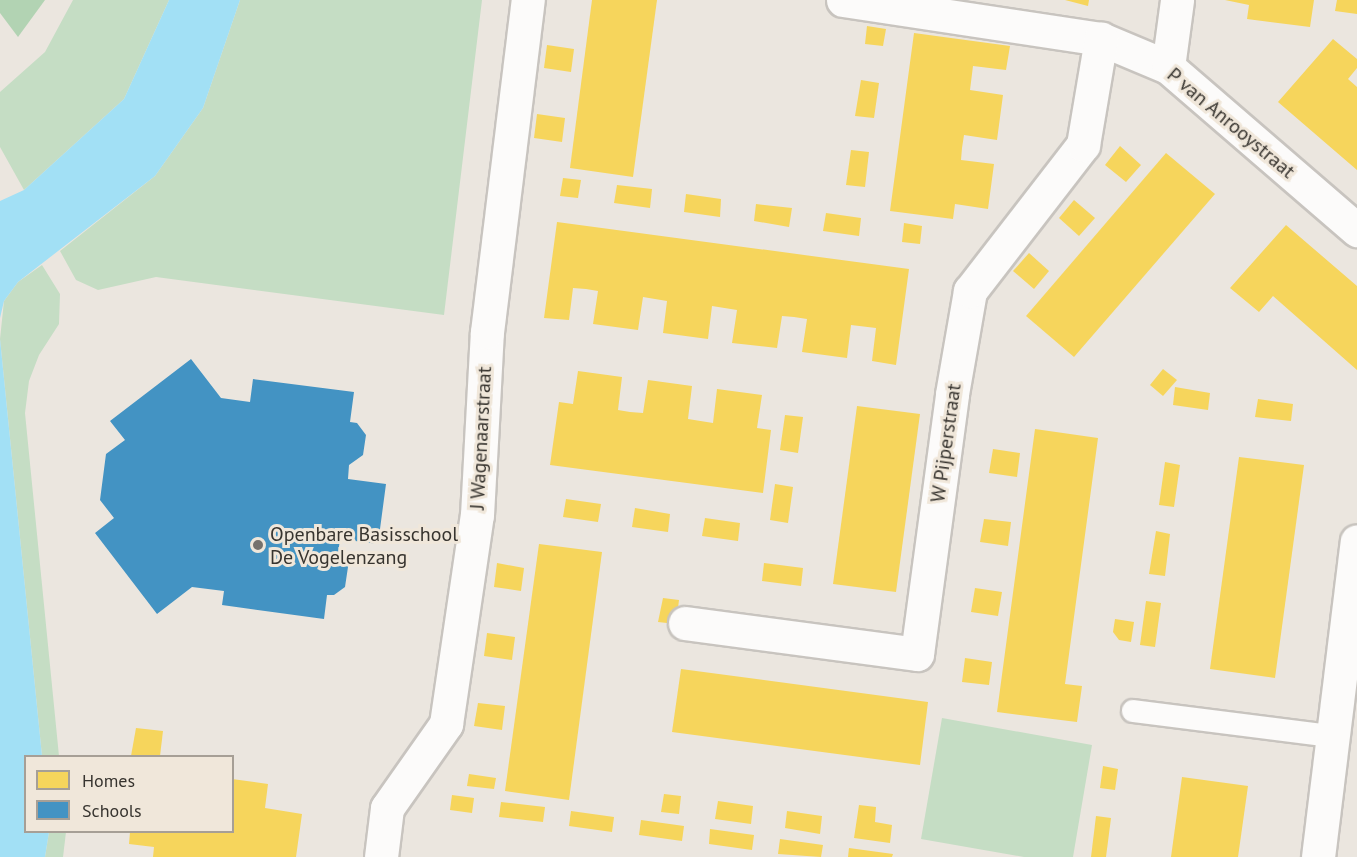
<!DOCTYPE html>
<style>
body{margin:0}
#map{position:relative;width:1357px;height:857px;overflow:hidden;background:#ebe6df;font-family:"PT Sans",sans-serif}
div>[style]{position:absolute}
.green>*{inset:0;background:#c5ddc4}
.forest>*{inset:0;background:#b2d3b3}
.water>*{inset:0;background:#a2e0f5}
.homes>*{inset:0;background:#f6d55c}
.schools>*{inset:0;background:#4393c3}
.roads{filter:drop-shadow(2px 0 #c8c4bf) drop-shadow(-2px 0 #c8c4bf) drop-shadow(0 2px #c8c4bf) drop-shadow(0 -2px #c8c4bf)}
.lane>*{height:22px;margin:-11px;padding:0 11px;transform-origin:11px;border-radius:11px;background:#fcfbfa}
.street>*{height:33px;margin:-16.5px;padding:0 16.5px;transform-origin:16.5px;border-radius:16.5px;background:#fcfbfa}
.dots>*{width:16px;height:16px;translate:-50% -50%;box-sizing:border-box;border:3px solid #f0e7da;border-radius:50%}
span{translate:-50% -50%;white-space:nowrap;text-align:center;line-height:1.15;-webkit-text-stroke:6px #f0e7da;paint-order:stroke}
.street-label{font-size:20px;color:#37342f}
.poi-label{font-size:20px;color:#37342f}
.left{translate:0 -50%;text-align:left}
.legend{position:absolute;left:24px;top:755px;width:210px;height:78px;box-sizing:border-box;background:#f0e7da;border:2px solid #a69f96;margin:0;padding:8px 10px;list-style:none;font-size:18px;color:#37342f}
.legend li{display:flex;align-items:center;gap:12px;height:30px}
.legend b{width:30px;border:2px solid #a69f96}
</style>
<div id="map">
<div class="green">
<i style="clip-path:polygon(73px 0,169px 0,124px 99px,24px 190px,0 147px,0 92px,45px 52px)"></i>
<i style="clip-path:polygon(240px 0,482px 0,444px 315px,156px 277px,98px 290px,76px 280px,60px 251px,155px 176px,203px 108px)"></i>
<i style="clip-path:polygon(42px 265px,60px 294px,59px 324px,39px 355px,29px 381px,25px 413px,59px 756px,42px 756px,0 339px,4px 301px,18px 282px)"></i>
<i style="clip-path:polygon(942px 718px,1092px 745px,1073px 857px,1024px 857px,921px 839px)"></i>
<i style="clip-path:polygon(49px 832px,66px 832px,63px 857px,45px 857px)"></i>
</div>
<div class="forest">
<i style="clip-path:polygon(0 0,45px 0,18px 37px,0 13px)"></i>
</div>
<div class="water">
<i style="clip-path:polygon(169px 0,240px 0,203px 108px,155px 176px,18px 282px,4px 301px,0 318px,0 201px,24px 190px,124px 99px)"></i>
<i style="clip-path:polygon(0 339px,42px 756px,26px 756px,26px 832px,49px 832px,45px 857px,0 857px)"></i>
</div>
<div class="homes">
<i style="clip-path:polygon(592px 0,657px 0,633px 177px,570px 168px)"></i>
<i style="clip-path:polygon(1065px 0,1089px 0,1088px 6px)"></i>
<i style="clip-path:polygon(1225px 0,1314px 0,1310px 27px,1247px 19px,1249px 5px)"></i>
<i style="clip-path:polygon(1337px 0,1357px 0,1357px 14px,1335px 11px)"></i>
<i style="clip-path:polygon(867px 26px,886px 29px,883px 46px,865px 44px)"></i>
<i style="clip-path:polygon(914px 33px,1010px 46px,1006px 70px,973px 66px,970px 90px,1003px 95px,997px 140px,964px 135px,962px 148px,961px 160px,994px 164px,988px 209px,955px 204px,953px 219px,890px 211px)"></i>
<i style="clip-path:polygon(1333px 39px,1357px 59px,1357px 68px,1348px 79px,1357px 87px,1357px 170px,1278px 102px)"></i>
<i style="clip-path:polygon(547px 45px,574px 49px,571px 72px,544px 68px)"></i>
<i style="clip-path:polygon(861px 80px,879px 83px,874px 118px,855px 116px)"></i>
<i style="clip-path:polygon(537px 114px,565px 118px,562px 142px,534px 138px)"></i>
<i style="clip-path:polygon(1120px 146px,1141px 165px,1126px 182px,1105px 165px)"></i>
<i style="clip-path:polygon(851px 150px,869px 152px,865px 187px,846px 185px)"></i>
<i style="clip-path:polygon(1166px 153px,1215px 194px,1074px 357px,1026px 316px)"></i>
<i style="clip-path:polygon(563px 178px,581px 180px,578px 198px,560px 196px)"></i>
<i style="clip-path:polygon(617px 185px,652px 189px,650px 208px,614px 203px)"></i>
<i style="clip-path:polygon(686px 194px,721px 199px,720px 217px,684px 212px)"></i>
<i style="clip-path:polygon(1074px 200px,1095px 218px,1079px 236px,1059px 218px)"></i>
<i style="clip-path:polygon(756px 204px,792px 208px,789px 227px,754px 221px)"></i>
<i style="clip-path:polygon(826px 213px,861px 218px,859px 236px,823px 231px)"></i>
<i style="clip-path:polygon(557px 222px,909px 269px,896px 365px,872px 361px,876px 328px,851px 325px,847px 358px,802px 352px,807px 319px,794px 317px,782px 316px,777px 348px,732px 343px,737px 310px,712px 306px,708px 339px,663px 333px,667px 301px,643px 297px,638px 330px,593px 324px,598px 291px,586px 289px,573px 288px,569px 320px,544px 318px)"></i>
<i style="clip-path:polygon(904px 223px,922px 226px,920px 244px,902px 242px)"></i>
<i style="clip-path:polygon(1286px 225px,1357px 286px,1357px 370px,1273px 296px,1259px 312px,1230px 288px)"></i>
<i style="clip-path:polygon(1029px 253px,1049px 271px,1034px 289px,1013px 271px)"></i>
<i style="clip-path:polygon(1163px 369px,1177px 380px,1163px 396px,1150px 385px)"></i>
<i style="clip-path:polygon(578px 371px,622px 377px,618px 410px,630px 412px,643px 413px,648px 380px,692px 386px,688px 419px,713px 423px,717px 389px,762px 395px,757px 428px,771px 430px,763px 493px,550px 465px,559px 402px,573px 404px)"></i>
<i style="clip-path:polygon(1175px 387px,1210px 393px,1208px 410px,1173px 405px)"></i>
<i style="clip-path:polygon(1258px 399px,1293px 404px,1291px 421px,1255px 417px)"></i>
<i style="clip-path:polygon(857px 406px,920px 414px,896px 592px,833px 584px)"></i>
<i style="clip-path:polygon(785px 415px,803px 417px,798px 453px,780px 450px)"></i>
<i style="clip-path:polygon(1035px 429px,1098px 438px,1065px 684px,1082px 686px,1077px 722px,997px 712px)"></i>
<i style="clip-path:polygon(993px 449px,1020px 453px,1017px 477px,989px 473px)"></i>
<i style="clip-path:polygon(1239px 457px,1304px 465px,1275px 678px,1210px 669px)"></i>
<i style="clip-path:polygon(1165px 462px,1180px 465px,1174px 507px,1159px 505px)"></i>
<i style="clip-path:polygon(775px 484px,793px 487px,788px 523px,770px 520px)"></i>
<i style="clip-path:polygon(566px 499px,601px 504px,598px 522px,563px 517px)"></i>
<i style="clip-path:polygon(635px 508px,670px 514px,668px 532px,632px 527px)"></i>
<i style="clip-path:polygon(705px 518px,740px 523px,738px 541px,702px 536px)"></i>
<i style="clip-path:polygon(984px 519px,1011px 522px,1008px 546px,980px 542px)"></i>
<i style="clip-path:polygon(1156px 531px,1170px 534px,1165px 576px,1149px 574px)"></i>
<i style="clip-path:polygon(539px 544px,602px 552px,569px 800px,505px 791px)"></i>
<i style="clip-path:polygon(497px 563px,524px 568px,521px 591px,494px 587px)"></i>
<i style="clip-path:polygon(764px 563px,803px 568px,801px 586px,762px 581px)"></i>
<i style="clip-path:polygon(975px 588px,1002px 592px,998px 616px,971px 612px)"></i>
<i style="clip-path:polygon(663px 598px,679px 600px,676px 624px,658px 622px)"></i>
<i style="clip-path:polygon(1146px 601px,1161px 603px,1155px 647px,1140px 645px)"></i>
<i style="clip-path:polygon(1115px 619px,1134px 622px,1131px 642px,1119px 640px,1113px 632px)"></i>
<i style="clip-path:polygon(487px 633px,515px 637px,512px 660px,484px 656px)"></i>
<i style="clip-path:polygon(965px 658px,992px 662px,989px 685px,962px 682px)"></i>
<i style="clip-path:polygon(681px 669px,928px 702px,920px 765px,672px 732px)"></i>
<i style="clip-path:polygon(478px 703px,505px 706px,502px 730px,474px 726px)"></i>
<i style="clip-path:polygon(136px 728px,163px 731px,160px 756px,131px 756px)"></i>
<i style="clip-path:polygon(1103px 766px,1118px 769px,1115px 790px,1100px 788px)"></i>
<i style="clip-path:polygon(469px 774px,496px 778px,494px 789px,467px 786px)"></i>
<i style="clip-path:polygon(1182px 777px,1248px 786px,1238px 857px,1171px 857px)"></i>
<i style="clip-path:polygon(232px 779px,268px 784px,265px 808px,302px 814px,296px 857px,153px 857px,154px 847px,129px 844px,130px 832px,232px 832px)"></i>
<i style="clip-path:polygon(664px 794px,681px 796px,679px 814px,661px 812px)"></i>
<i style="clip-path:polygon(452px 795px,474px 798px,472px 813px,450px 810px)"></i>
<i style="clip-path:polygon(718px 801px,753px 806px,751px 824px,715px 819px)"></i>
<i style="clip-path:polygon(501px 802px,545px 807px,543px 822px,499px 817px)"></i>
<i style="clip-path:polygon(859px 805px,876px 807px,875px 822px,892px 825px,890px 843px,854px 838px)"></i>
<i style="clip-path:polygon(571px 811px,614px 817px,612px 832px,569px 826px)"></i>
<i style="clip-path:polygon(787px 811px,822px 816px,820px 834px,785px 828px)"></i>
<i style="clip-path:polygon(1096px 816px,1111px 818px,1106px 857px,1091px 857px)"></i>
<i style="clip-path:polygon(641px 820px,684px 826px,682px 841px,639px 835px)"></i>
<i style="clip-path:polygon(710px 829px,754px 835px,752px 850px,709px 844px)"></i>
<i style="clip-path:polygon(780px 839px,823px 845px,821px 857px,778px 854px)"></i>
<i style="clip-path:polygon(849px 848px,893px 854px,892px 857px,848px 857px)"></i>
</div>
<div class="schools">
<i style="clip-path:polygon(191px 359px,221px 398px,250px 402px,253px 379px,354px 392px,350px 422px,357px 423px,366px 435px,363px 455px,349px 465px,348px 479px,386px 484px,378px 544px,340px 539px,338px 554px,348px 567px,345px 587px,334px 595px,327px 595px,324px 619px,222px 605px,224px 591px,192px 587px,157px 614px,95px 533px,114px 518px,100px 500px,106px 454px,125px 440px,110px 421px)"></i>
</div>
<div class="roads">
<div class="lane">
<i style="left:1133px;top:711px;width:201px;rotate:7.2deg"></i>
</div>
<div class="street">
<i style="left:843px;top:0;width:261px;rotate:8.6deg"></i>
<i style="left:1101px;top:39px;width:73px;rotate:22.7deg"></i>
<i style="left:1168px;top:67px;width:250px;rotate:40.8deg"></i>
<i style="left:1168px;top:67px;width:68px;rotate:-82.3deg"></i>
<i style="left:685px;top:623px;width:234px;rotate:7.6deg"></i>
<i style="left:917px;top:654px;width:262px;rotate:-82.3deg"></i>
<i style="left:952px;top:394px;width:105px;rotate:-80.1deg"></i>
<i style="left:970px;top:291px;width:185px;rotate:-52.3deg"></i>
<i style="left:1083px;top:145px;width:108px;rotate:-80.4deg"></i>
<i style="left:381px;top:857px;width:49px;rotate:-83deg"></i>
<i style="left:387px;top:808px;width:103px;rotate:-54.9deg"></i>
<i style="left:446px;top:724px;width:211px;rotate:-81.6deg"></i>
<i style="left:477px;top:515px;width:183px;rotate:-86.9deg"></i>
<i style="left:487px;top:332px;width:335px;rotate:-83deg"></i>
<i style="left:1318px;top:857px;width:318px;rotate:-83deg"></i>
</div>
</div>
<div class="dots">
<i style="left:258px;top:545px;background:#76726d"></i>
</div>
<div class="street-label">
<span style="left:1231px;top:123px;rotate:40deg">P van Anrooystraat</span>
<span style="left:481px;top:438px;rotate:-87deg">J Wagenaarstraat</span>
<span style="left:946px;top:443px;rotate:-82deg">W Pijperstraat</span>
</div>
<div class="poi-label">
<span class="left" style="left:270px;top:546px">Openbare Basisschool<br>De Vogelenzang</span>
</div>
<ul class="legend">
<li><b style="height:16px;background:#f6d55c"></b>Homes</li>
<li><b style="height:16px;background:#4393c3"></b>Schools</li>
</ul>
</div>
